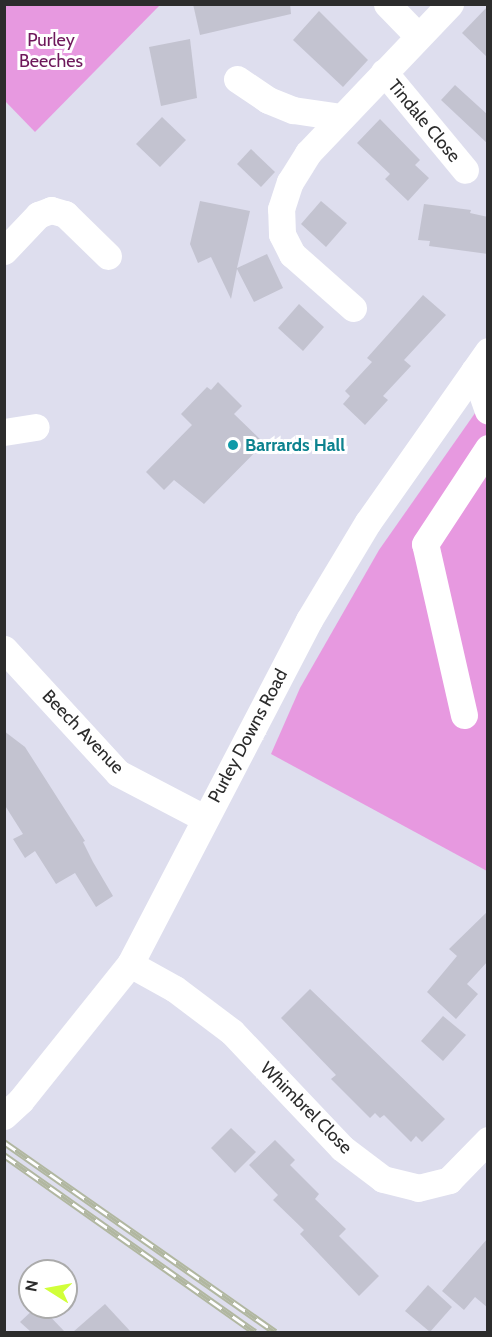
<!DOCTYPE html>
<style>
body{margin:0}
#map{position:relative;width:492px;height:1337px;overflow:hidden;background:#dedeee;font-family:Cabin,sans-serif}
div>[style]{position:absolute}
.green>*{inset:0;background:#e799e0}
.building>*{inset:0;background:#c3c3d0}
.minor>*{height:27px;margin:-13.5px;padding:0 13.5px;transform-origin:13.5px;border-radius:13.5px;background:#fff}
.rail>*{height:7px;margin-top:-3.5px;transform-origin:0;background:repeating-linear-gradient(90deg,#fff 0 14px,#b1b7a0 0 28px);box-sizing:border-box;border-block:2px solid #b1b7a0}
.dots>*{width:16px;height:16px;translate:-50% -50%;box-sizing:border-box;border:3px solid #fff;border-radius:50%}
span{translate:-50% -50%;white-space:nowrap;text-align:center;line-height:1.15;-webkit-text-stroke:6px #fff;paint-order:stroke}
.park-label{font-size:18px;color:#6e185b}
.street-label{font-size:18px;color:#2c2c2c}
.culture-label{font-size:18px;color:#0d838f;font-weight:700}
.left{translate:0 -50%;text-align:left}
.frame{position:absolute;inset:0;border:6px solid #2c2c2c;pointer-events:none}
.north{position:absolute;left:18px;top:1259px;width:60px;height:60px;box-sizing:border-box;background:#fff;border:2px solid #ababab;border-radius:50%;rotate:281deg;font-size:16px;font-weight:700;line-height:24px;text-align:center;color:#2c2c2c}
.north::after{content:'';display:block;margin:auto;width:21px;height:27px;background:#d1ff3a;clip-path:polygon(50% 0,100% 100%,50% 72%,0 100%)}
</style>
<div id="map">
<div class="green">
<i style="clip-path:polygon(4px 5px,5px 4px,160px 5px,35px 132px,5px 101px)"></i>
<i style="clip-path:polygon(487px 396px,487px 871px,271px 754px,300px 688px,379px 550px)"></i>
</div>
<div class="building">
<i style="clip-path:polygon(193px 4px,290px 4px,291px 14px,200px 35px)"></i>
<i style="clip-path:polygon(488px 6px,488px 58px,462px 33px)"></i>
<i style="clip-path:polygon(319px 11px,368px 60px,343px 87px,293px 40px)"></i>
<i style="clip-path:polygon(190px 39px,197px 98px,161px 106px,149px 47px)"></i>
<i style="clip-path:polygon(455px 85px,488px 115px,488px 144px,441px 100px)"></i>
<i style="clip-path:polygon(162px 117px,186px 140px,160px 167px,136px 144px)"></i>
<i style="clip-path:polygon(380px 119px,420px 160px,415px 165px,429px 178px,408px 201px,385px 179px,390px 174px,357px 143px)"></i>
<i style="clip-path:polygon(251px 149px,275px 172px,261px 187px,237px 164px)"></i>
<i style="clip-path:polygon(200px 201px,250px 211px,237px 268px,267px 254px,283px 288px,254px 302px,237px 269px,231px 299px,211px 257px,198px 263px,190px 244px)"></i>
<i style="clip-path:polygon(321px 201px,347px 223px,326px 247px,301px 224px)"></i>
<i style="clip-path:polygon(424px 204px,471px 210px,470px 213px,488px 217px,488px 254px,429px 246px,430px 241px,418px 240px)"></i>
<i style="clip-path:polygon(423px 295px,446px 315px,404px 360px,411px 366px,383px 396px,388px 400px,365px 425px,343px 404px,350px 396px,345px 391px,372px 362px,367px 358px)"></i>
<i style="clip-path:polygon(299px 304px,324px 327px,303px 351px,278px 328px)"></i>
<i style="clip-path:polygon(218px 382px,242px 406px,234px 414px,264px 443px,204px 504px,174px 480px,164px 490px,146px 472px,192px 425px,181px 414px,207px 387px,211px 390px)"></i>
<i style="clip-path:polygon(4px 731px,25px 747px,85px 841px,83px 842px,93px 862px,113px 896px,96px 907px,75px 873px,56px 884px,35px 851px,25px 858px,13px 839px,23px 834px,4px 804px)"></i>
<i style="clip-path:polygon(488px 911px,488px 961px,467px 984px,478px 994px,456px 1019px,427px 992px,457px 956px,449px 949px)"></i>
<i style="clip-path:polygon(310px 989px,445px 1119px,422px 1142px,416px 1136px,411px 1142px,384px 1115px,380px 1118px,375px 1113px,370px 1118px,331px 1079px,336px 1075px,281px 1018px)"></i>
<i style="clip-path:polygon(443px 1016px,466px 1035px,443px 1061px,421px 1041px)"></i>
<i style="clip-path:polygon(231px 1128px,256px 1152px,235px 1173px,211px 1148px)"></i>
<i style="clip-path:polygon(275px 1140px,295px 1160px,290px 1165px,319px 1194px,315px 1199px,346px 1229px,339px 1236px,379px 1276px,359px 1296px,300px 1234px,304px 1230px,273px 1200px,278px 1195px,249px 1165px)"></i>
<i style="clip-path:polygon(488px 1238px,488px 1308px,475px 1297px,464px 1310px,442px 1291px)"></i>
<i style="clip-path:polygon(428px 1285px,452px 1307px,430px 1332px,405px 1311px)"></i>
<i style="clip-path:polygon(105px 1304px,131px 1332px,73px 1332px)"></i>
<i style="clip-path:polygon(36px 1307px,41px 1307px,65px 1332px,31px 1332px,20px 1322px)"></i>
</div>
<div class="minor">
<i style="left:387px;top:4px;width:45px;rotate:45.9deg"></i>
<i style="left:384px;top:72px;width:127px;rotate:50.4deg"></i>
<i style="left:237px;top:79px;width:37px;rotate:34deg"></i>
<i style="left:268px;top:100px;width:27px;rotate:22deg"></i>
<i style="left:293px;top:110px;width:49px;rotate:8.3deg"></i>
<i style="left:4px;top:251px;width:50px;rotate:-46.6deg"></i>
<i style="left:38px;top:215px;width:14px;rotate:-21deg"></i>
<i style="left:51px;top:210px;width:15px;rotate:16deg"></i>
<i style="left:65px;top:214px;width:60px;rotate:44.3deg"></i>
<i style="left:353px;top:308px;width:81px;rotate:-138.5deg"></i>
<i style="left:292px;top:254px;width:22px;rotate:-117deg"></i>
<i style="left:282px;top:234px;width:25px;rotate:-92deg"></i>
<i style="left:281px;top:209px;width:28px;rotate:-72deg"></i>
<i style="left:290px;top:182px;width:34px;rotate:-58deg"></i>
<i style="left:308px;top:153px;width:206px;rotate:-46.4deg"></i>
<i style="left:474px;top:371px;width:42px;rotate:70.7deg"></i>
<i style="left:4px;top:432px;width:32px;rotate:-9deg"></i>
<i style="left:4px;top:649px;width:168px;rotate:47.4deg"></i>
<i style="left:118px;top:773px;width:97px;rotate:27.6deg"></i>
<i style="left:464px;top:715px;width:175px;rotate:-102.8deg"></i>
<i style="left:425px;top:544px;width:115px;rotate:-56.7deg"></i>
<i style="left:130px;top:964px;width:51px;rotate:29.1deg"></i>
<i style="left:175px;top:989px;width:71px;rotate:37deg"></i>
<i style="left:232px;top:1032px;width:160px;rotate:46.5deg"></i>
<i style="left:342px;top:1148px;width:51px;rotate:37.1deg"></i>
<i style="left:383px;top:1179px;width:36px;rotate:14deg"></i>
<i style="left:418px;top:1188px;width:32px;rotate:-14deg"></i>
<i style="left:449px;top:1180px;width:56px;rotate:-45.7deg"></i>
<i style="left:4px;top:1116px;width:23px;rotate:-43deg"></i>
<i style="left:21px;top:1100px;width:174px;rotate:-51.3deg"></i>
<i style="left:130px;top:964px;width:388px;rotate:-62.5deg"></i>
<i style="left:309px;top:620px;width:114px;rotate:-59deg"></i>
<i style="left:368px;top:522px;width:209px;rotate:-54.9deg"></i>
</div>
<div class="rail">
<i style="left:4px;top:1142px;width:331px;rotate:35deg"></i>
<i style="left:4px;top:1155px;width:307px;rotate:35.2deg"></i>
</div>
<div class="dots">
<i style="left:233px;top:445px;background:#0f9aa8"></i>
</div>
<div class="park-label">
<span style="left:51px;top:51px">Purley<br>Beeches</span>
</div>
<div class="street-label">
<span style="left:424px;top:121px;rotate:50deg">Tindale Close</span>
<span style="left:83px;top:732px;rotate:46deg">Beech Avenue</span>
<span style="left:248px;top:736px;rotate:-62deg">Purley Downs Road</span>
<span style="left:306px;top:1108px;rotate:45deg">Whimbrel Close</span>
</div>
<div class="culture-label">
<span class="left" style="left:245px;top:445px">Barrards Hall</span>
</div>
<div class="frame"></div>
<div class="north">N</div>
</div>
